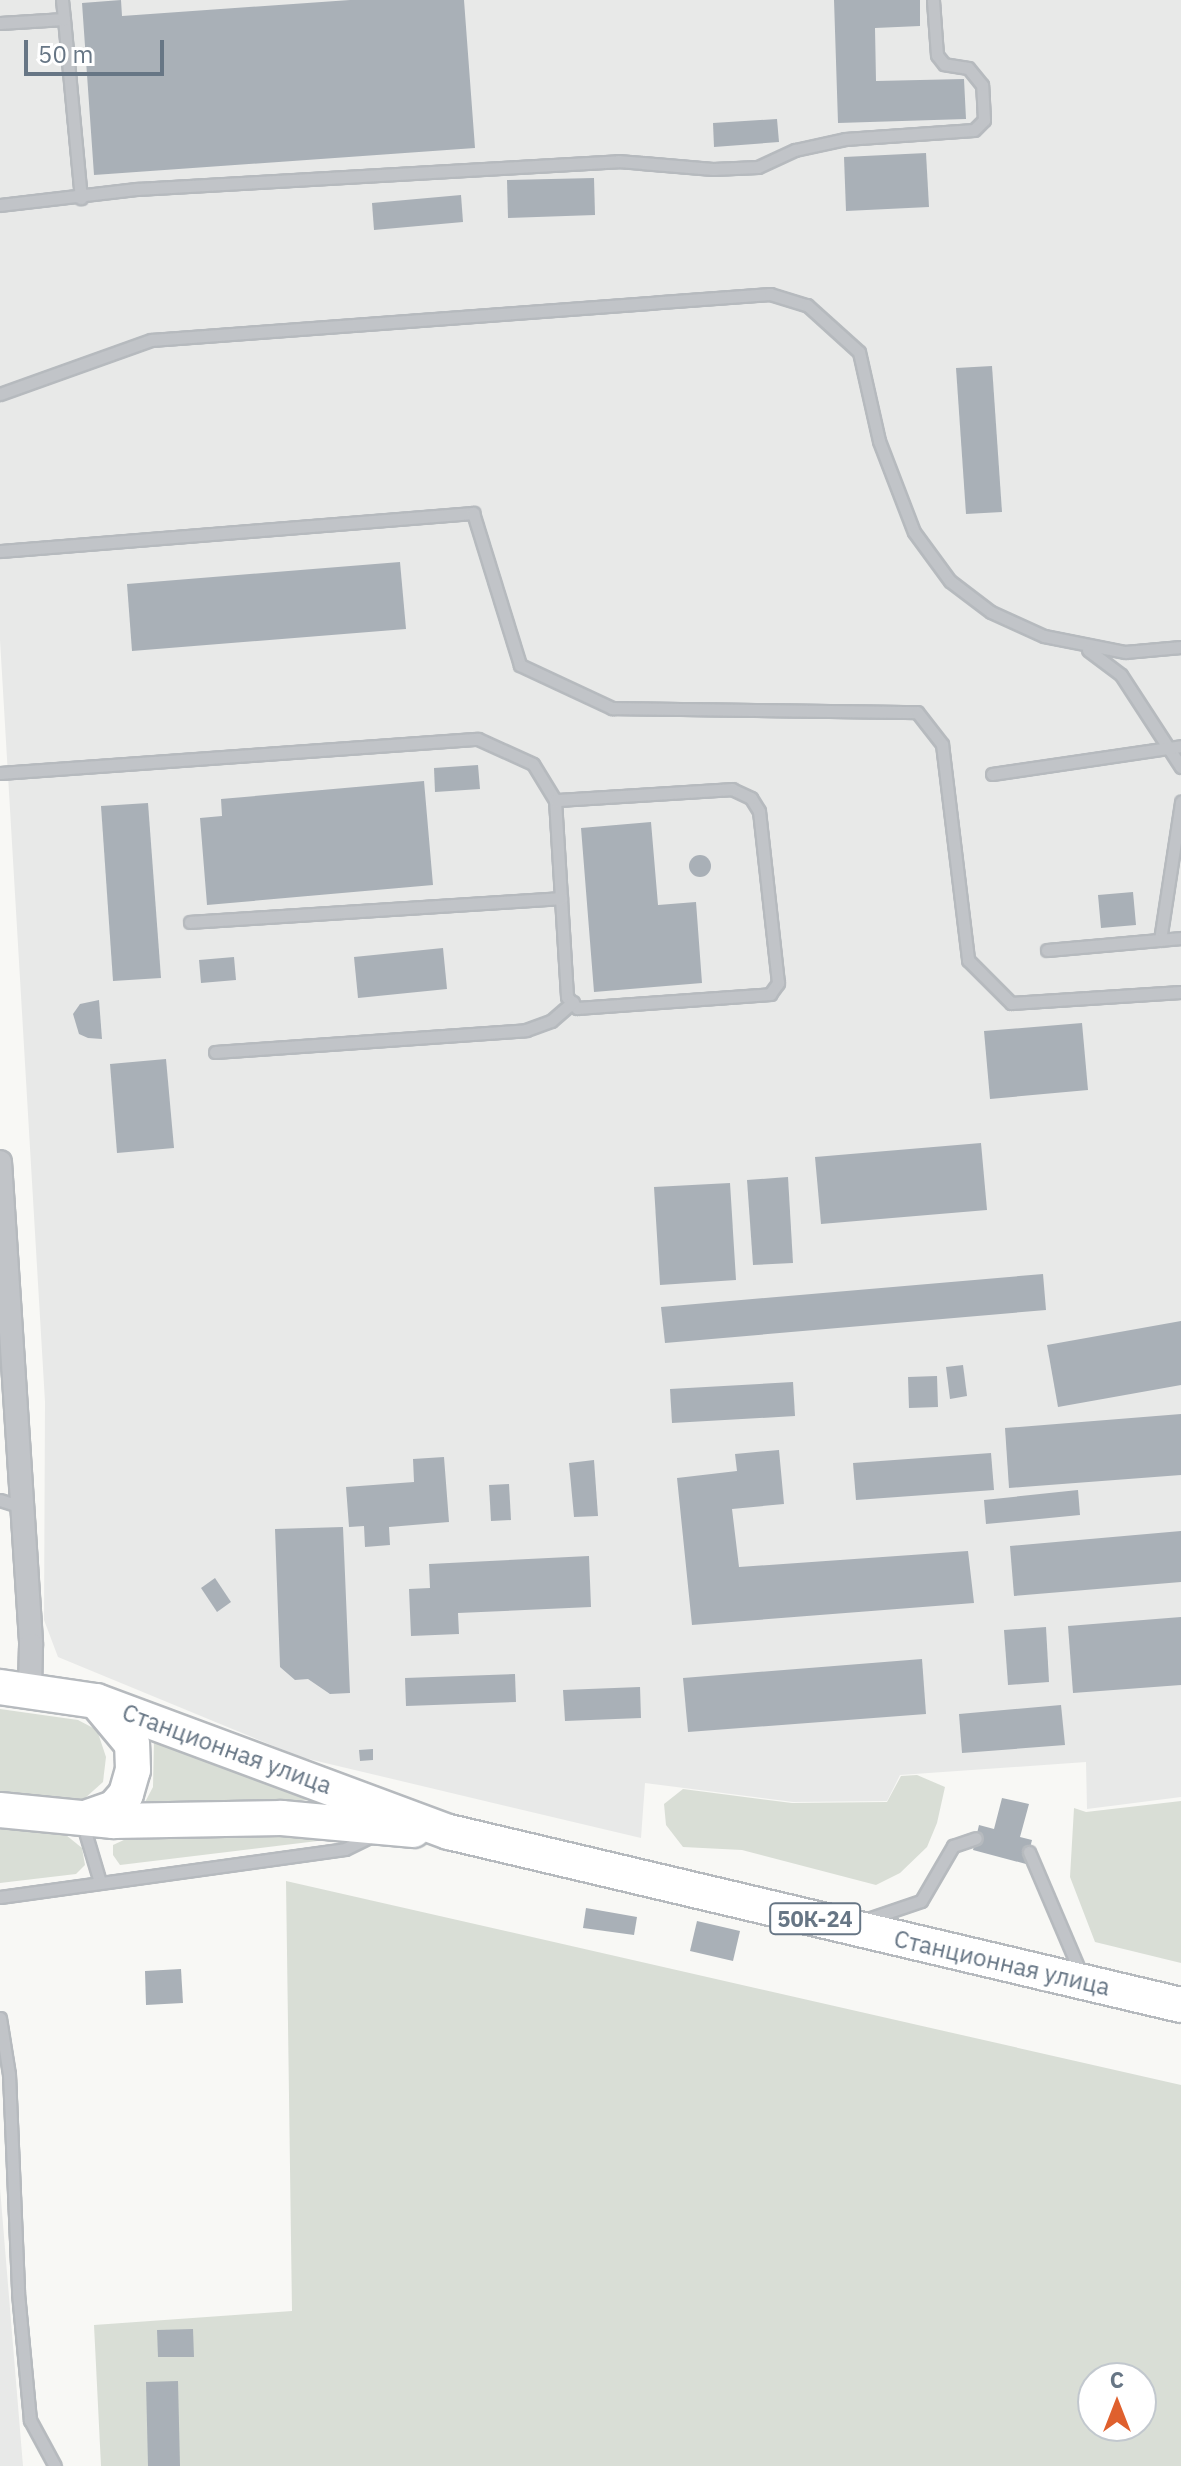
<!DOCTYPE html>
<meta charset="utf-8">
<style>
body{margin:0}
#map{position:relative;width:1181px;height:2466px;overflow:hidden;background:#f8f8f5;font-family:"IBM Plex Sans",sans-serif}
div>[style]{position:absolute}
.built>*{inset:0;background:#e8e9e8}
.green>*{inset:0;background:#d9ded6}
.building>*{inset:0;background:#a9b0b7}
.round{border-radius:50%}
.roads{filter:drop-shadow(2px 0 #b6babe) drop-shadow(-2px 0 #b6babe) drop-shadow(0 2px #b6babe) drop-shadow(0 -2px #b6babe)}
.service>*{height:11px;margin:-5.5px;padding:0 5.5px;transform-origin:5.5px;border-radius:5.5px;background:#c1c4c8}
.minor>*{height:22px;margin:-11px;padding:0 11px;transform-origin:11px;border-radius:11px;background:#c1c4c8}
.primary>*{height:34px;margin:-17px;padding:0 17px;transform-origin:17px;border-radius:17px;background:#fff}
span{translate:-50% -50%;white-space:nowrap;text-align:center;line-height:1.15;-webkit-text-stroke:8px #fff;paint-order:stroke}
.shield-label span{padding:2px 6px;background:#fff;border:2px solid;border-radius:6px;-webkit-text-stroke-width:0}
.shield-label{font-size:22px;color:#677685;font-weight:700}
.street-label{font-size:24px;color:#677685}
.north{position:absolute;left:1077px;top:2362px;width:80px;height:80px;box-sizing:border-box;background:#fff;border:2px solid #c2c8ce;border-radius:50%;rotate:0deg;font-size:22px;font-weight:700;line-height:32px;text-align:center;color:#677685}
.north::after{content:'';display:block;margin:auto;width:28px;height:36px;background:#df602e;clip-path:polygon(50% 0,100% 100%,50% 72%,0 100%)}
.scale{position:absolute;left:24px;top:40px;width:140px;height:36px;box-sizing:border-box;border:4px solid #677685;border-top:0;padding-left:10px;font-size:24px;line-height:28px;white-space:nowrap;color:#677685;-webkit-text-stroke:6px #fff;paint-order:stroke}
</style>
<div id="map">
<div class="built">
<i style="clip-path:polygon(0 0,1181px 0,1181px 1797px,1087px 1809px,1086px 1762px,900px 1775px,887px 1801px,793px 1802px,645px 1783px,641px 1838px,300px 1757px,58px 1657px,44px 1620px,45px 1402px,0 640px)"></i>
<i style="clip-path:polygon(0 2188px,23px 2466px,0 2466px)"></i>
</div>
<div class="green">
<i style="clip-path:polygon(0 1709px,78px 1720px,97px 1730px,106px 1757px,103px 1782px,84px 1799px,54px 1802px,0 1795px)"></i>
<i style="clip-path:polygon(154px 1740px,315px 1800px,144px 1804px,153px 1787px)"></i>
<i style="clip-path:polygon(917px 1775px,945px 1787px,937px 1823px,927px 1847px,900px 1873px,876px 1885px,742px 1850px,683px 1847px,666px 1825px,664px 1804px,683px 1789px,792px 1803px,887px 1802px,901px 1776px)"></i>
<i style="clip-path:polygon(1181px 1801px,1181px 1963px,1095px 1942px,1070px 1877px,1074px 1808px,1086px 1812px)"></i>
<i style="clip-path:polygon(0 1825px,66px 1835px,82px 1848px,85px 1865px,76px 1874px,0 1883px)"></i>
<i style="clip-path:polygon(308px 1831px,342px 1838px,120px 1865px,113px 1855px,113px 1845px,126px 1839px)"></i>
<i style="clip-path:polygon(evenodd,286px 1881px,1181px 2085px,1181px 2466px,101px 2466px,94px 2325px,292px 2311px,286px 1881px,1093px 2378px,1141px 2378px,1141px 2426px,1093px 2426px,1093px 2378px)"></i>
</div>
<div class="building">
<i style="clip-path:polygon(121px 0,122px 16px,350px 0,464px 0,475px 148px,94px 175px,82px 3px)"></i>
<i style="clip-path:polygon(834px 0,920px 0,920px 26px,875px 28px,876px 81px,964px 79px,966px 119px,838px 123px)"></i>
<i style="clip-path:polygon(777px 119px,779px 142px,714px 147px,713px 123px)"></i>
<i style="clip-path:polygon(926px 153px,929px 207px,846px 211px,844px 157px)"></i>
<i style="clip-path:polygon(594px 178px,595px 215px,508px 218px,507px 180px)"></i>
<i style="clip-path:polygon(461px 195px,463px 222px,374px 230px,372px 203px)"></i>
<i style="clip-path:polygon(992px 366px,1002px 512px,966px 514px,956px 368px)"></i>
<i style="clip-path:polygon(400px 562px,406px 629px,132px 651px,127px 584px)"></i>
<i style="clip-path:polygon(478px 765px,480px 789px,435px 792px,434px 768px)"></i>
<i style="clip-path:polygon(424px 781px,433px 885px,207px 905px,200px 818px,222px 816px,221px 799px)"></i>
<i style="clip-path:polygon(148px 803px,161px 978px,113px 981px,101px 806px)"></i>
<i style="clip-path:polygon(651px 822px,658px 905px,696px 902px,702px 983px,594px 992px,581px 828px)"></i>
<i class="round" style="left:689px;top:855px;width:22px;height:22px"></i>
<i style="clip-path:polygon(1133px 892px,1136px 925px,1101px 928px,1098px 895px)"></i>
<i style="clip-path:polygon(443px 948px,447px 989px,358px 998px,354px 957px)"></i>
<i style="clip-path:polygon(234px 957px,236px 980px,201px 983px,199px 960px)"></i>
<i style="clip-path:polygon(99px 1000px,102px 1039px,88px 1038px,79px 1034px,73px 1014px,80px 1004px)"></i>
<i style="clip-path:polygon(1082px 1023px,1088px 1090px,990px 1099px,984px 1031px)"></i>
<i style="clip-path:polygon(166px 1059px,174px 1148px,117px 1153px,110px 1064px)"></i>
<i style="clip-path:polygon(981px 1143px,987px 1210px,821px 1224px,815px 1157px)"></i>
<i style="clip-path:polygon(788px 1177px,793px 1263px,753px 1265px,747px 1180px)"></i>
<i style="clip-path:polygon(730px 1183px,736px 1280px,660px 1285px,654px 1187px)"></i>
<i style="clip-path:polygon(1043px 1274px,1046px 1310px,665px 1343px,661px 1307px)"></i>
<i style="clip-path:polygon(1181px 1321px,1181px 1385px,1058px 1407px,1047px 1345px)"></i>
<i style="clip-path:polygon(963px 1365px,967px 1396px,950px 1399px,946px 1367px)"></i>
<i style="clip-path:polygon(937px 1376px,938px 1407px,909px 1408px,908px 1377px)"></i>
<i style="clip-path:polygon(793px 1382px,795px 1416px,672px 1423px,670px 1389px)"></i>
<i style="clip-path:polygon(1181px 1414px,1181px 1475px,1009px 1488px,1005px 1428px)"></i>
<i style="clip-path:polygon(779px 1450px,784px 1504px,732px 1509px,739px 1567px,968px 1551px,974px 1603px,692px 1625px,677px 1478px,737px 1471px,735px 1454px)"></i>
<i style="clip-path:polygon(991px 1453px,994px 1490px,856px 1500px,853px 1463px)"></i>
<i style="clip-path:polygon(444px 1457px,449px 1522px,389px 1527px,390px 1545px,365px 1547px,364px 1526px,349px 1527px,346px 1487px,414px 1482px,413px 1459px)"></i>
<i style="clip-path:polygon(594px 1460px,598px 1516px,574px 1517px,569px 1463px)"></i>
<i style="clip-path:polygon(509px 1484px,511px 1520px,491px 1521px,489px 1485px)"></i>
<i style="clip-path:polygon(1078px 1490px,1080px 1515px,986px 1524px,984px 1500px)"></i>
<i style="clip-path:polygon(343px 1527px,350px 1693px,330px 1694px,308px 1679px,295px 1680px,280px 1667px,275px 1529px)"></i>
<i style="clip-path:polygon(1181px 1531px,1181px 1582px,1014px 1596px,1010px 1546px)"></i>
<i style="clip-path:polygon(589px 1556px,591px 1607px,458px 1613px,459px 1634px,411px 1636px,409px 1589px,430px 1588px,429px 1564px)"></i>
<i style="clip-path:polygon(215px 1578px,231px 1602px,217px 1612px,201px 1588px)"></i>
<i style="clip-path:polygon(1181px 1617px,1181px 1685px,1073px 1693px,1068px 1626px)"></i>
<i style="clip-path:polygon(1046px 1627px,1049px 1682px,1008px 1685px,1004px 1630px)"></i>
<i style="clip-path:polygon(922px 1659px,926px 1714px,688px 1732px,683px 1678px)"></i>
<i style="clip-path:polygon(515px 1674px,516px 1702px,406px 1706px,405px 1678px)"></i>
<i style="clip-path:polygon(640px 1687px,641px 1718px,565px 1721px,563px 1690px)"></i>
<i style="clip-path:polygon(1061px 1705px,1065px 1745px,962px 1753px,959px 1714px)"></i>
<i style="clip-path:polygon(373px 1749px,373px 1760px,360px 1761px,359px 1750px)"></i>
<i style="clip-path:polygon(1002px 1798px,1029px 1804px,1020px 1837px,1032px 1840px,1026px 1864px,973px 1850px,979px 1825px,994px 1829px)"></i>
<i style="clip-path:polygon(586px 1908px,637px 1917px,634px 1935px,583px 1928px)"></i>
<i style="clip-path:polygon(697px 1921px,740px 1931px,733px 1961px,690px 1951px)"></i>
<i style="clip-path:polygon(181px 1969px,183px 2003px,146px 2005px,145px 1971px)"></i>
<i style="clip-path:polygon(193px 2329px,194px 2357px,158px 2357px,157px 2330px)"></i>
<i style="clip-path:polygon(178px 2381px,180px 2466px,148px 2466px,146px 2382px)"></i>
</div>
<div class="roads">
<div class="service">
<i style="left:64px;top:19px;width:180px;rotate:84.6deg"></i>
<i style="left:0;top:23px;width:64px;rotate:-3.6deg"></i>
<i style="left:64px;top:19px;width:19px;rotate:-96deg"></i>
<i style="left:0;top:205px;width:138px;rotate:-6.7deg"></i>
<i style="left:137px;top:189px;width:482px;rotate:-3.3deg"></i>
<i style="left:618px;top:161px;width:95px;rotate:4.8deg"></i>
<i style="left:713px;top:169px;width:45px;rotate:-2.5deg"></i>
<i style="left:758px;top:167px;width:41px;rotate:-24.7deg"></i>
<i style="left:795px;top:150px;width:51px;rotate:-12.4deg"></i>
<i style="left:845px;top:139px;width:129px;rotate:-4deg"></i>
<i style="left:974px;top:130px;width:14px;rotate:-45deg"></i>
<i style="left:984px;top:120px;width:35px;rotate:-93deg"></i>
<i style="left:982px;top:85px;width:22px;rotate:-129deg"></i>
<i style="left:968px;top:68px;width:24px;rotate:-171deg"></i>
<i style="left:944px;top:64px;width:11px;rotate:-128deg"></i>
<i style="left:937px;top:55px;width:55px;rotate:-94.2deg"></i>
<i style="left:0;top:394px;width:160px;rotate:-19.7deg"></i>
<i style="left:151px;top:340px;width:621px;rotate:-4.25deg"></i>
<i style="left:770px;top:294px;width:39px;rotate:17deg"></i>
<i style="left:807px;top:305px;width:70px;rotate:42.1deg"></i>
<i style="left:859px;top:352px;width:91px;rotate:77.3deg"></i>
<i style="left:879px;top:441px;width:97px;rotate:69deg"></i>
<i style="left:914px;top:532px;width:61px;rotate:53.7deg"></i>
<i style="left:950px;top:581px;width:51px;rotate:37.1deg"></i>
<i style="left:991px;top:612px;width:58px;rotate:24.4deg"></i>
<i style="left:1044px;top:636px;width:83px;rotate:11.2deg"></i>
<i style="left:1125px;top:652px;width:56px;rotate:-5.1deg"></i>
<i style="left:0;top:551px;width:475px;rotate:-4.6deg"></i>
<i style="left:473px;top:513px;width:159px;rotate:72.8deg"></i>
<i style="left:520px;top:665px;width:102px;rotate:25.1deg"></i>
<i style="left:612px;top:708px;width:305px;rotate:0.8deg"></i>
<i style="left:917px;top:712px;width:41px;rotate:52deg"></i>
<i style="left:942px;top:744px;width:218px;rotate:83.1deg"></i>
<i style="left:968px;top:960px;width:61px;rotate:45deg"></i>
<i style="left:1011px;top:1003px;width:170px;rotate:-3.7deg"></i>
<i style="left:1088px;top:650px;width:41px;rotate:37.1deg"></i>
<i style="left:1121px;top:675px;width:110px;rotate:56.9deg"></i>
<i style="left:0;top:773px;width:479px;rotate:-4.1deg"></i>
<i style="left:478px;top:739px;width:60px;rotate:24.4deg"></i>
<i style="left:533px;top:764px;width:42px;rotate:58.6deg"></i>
<i style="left:555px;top:800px;width:197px;rotate:86.5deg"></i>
<i style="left:567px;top:997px;width:15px;rotate:48deg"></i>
<i style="left:577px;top:1008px;width:194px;rotate:-4.1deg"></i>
<i style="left:770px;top:994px;width:14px;rotate:-54deg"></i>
<i style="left:778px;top:983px;width:173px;rotate:-96.3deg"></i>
<i style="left:759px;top:811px;width:15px;rotate:-122deg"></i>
<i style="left:751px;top:798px;width:21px;rotate:-155deg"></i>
<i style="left:732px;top:789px;width:177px;rotate:176.4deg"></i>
<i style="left:992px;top:774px;width:191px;rotate:-8.4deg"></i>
<i style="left:190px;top:922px;width:372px;rotate:-3.7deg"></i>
<i style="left:1160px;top:940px;width:140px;rotate:-81.3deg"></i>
<i style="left:1047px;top:950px;width:135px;rotate:-5.1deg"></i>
<i style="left:215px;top:1052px;width:312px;rotate:-4deg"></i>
<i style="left:526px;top:1030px;width:27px;rotate:-20deg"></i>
<i style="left:551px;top:1021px;width:29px;rotate:-41deg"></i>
<i style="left:0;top:1500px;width:23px;rotate:18deg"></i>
<i style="left:83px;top:1825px;width:59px;rotate:73.4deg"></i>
<i style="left:1029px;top:1852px;width:133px;rotate:66.9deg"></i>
<i style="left:0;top:1897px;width:348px;rotate:-7.9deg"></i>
<i style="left:345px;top:1849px;width:30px;rotate:-26deg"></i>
<i style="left:865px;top:1920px;width:59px;rotate:-18.7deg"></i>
<i style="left:921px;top:1901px;width:64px;rotate:-59.8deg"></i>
<i style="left:953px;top:1846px;width:24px;rotate:-19deg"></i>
<i style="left:0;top:2018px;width:57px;rotate:80.9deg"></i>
<i style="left:9px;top:2074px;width:219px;rotate:87.6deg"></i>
<i style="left:18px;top:2293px;width:128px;rotate:84.6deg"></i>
<i style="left:30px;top:2420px;width:52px;rotate:61.5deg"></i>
</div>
<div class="minor">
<i style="left:0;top:1162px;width:484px;rotate:86.3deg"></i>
<i style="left:31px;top:1645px;width:45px;rotate:91.3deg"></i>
</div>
<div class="primary">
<i style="left:0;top:1687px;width:97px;rotate:8.3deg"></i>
<i style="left:96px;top:1701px;width:377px;rotate:20.4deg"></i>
<i style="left:449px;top:1832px;width:752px;rotate:13.3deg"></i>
<i style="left:0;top:1810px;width:114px;rotate:5.6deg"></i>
<i style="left:113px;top:1821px;width:169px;rotate:-1deg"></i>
<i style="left:282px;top:1818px;width:132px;rotate:5.2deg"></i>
<i style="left:85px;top:1818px;width:31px;rotate:-19deg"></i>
<i style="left:114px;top:1808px;width:18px;rotate:-49deg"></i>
<i style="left:126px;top:1794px;width:25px;rotate:-74deg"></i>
<i style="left:133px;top:1770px;width:26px;rotate:-92deg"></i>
<i style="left:132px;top:1744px;width:55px;rotate:-129.8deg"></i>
</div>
</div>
<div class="shield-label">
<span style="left:815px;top:1919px">50К-24</span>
</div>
<div class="street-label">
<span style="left:227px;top:1749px;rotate:20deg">Станционная улица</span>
<span style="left:1002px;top:1963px;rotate:13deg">Станционная улица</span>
</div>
<div class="north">С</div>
<div class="scale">50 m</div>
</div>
